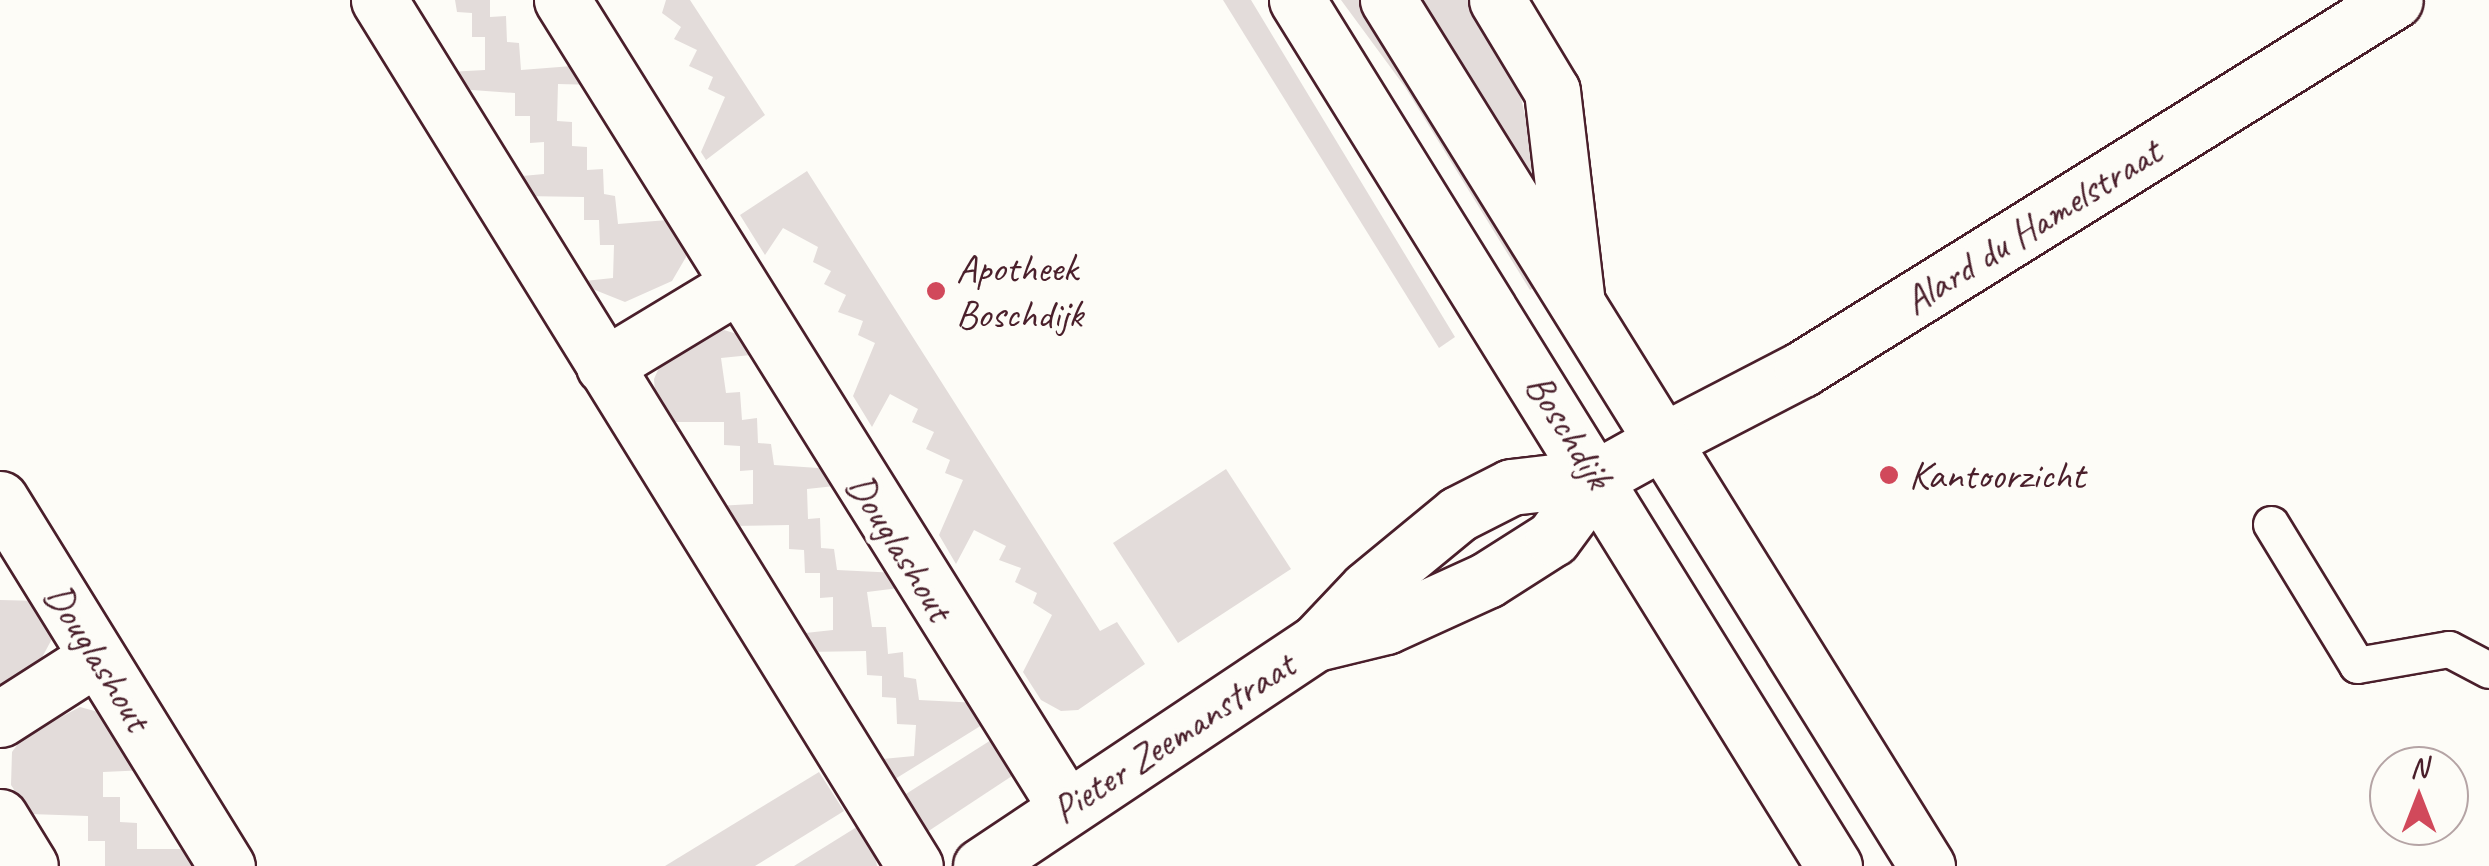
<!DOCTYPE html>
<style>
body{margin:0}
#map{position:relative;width:2489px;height:866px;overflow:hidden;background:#fdfcf7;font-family:Caveat,sans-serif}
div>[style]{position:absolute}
.green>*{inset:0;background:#e3dcda}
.roads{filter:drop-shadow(2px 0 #4a1f2b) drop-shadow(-2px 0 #4a1f2b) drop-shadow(0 2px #4a1f2b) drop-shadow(0 -2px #4a1f2b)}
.lane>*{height:35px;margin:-17.5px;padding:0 17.5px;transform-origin:17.5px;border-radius:17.5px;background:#fdfcf7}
.street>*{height:55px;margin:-27.5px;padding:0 27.5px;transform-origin:27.5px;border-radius:27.5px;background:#fdfcf7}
.secondary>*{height:55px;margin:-27.5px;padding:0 27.5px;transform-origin:27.5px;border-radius:27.5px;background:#fdfcf7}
.primary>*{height:55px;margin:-27.5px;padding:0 27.5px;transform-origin:27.5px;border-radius:27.5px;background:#fdfcf7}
.dots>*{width:28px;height:28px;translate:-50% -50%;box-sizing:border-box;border:5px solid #fdfcf7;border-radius:50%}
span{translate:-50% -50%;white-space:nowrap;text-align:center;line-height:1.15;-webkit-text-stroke:9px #fdfcf7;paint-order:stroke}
.street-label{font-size:40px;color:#4a1f2b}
.poi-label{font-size:40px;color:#4a1f2b}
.left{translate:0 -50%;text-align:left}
.north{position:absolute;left:2369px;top:746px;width:100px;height:100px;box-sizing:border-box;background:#fdfcf7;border:2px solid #b5a4a5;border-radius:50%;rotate:0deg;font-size:28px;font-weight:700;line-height:40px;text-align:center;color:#4a1f2b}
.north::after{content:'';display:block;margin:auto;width:35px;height:45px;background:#d1495b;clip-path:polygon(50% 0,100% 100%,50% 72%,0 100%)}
</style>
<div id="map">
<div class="green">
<i style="clip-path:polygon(455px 0,490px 0,490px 17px,506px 16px,507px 42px,519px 43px,521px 70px,585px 65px,597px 85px,558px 84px,557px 121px,572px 122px,572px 146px,587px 147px,587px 170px,603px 169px,604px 194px,615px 196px,618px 224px,680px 219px,687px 232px,686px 257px,672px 281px,625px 302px,575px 282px,613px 278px,614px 245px,600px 245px,599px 220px,584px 220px,584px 197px,523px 196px,511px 177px,544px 174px,544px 142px,530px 143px,530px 116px,515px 116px,515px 93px,458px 89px,448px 72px,485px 70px,485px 37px,472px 37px,472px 13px,457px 12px)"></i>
<i style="clip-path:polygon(666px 0,690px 0,765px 115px,706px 160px,701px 152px,725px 97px,708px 89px,713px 77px,689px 66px,697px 50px,674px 39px,681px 27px,662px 13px)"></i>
<i style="clip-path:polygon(1223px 0,1251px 0,1455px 337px,1439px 348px)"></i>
<i style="clip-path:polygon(1341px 0,1370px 0,1546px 280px,1530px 290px,1405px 87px)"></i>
<i style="clip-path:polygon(1406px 0,1473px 0,1521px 98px,1546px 208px)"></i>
<i style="clip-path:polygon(807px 171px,1100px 631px,1117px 622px,1145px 664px,1078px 710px,1061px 711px,1041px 700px,1023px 672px,1052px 615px,1033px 603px,1037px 593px,1015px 582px,1021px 568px,999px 560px,1006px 546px,974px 530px,956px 564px,939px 535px,963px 480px,945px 473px,950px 460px,926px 449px,934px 432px,912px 422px,918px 409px,890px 394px,872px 427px,853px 396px,875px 343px,858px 335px,863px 321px,838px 312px,846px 295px,824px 284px,831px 271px,813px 262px,818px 247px,783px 228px,765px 255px,740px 215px)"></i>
<i style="clip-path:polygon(724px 330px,747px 337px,761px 354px,721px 358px,726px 393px,740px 392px,742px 420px,757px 418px,758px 443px,771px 444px,774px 465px,833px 469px,844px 485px,807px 489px,808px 519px,820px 518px,821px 548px,834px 549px,837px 570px,898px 573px,907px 587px,867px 592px,872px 627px,886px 627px,888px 654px,903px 652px,904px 677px,916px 679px,919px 700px,979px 703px,990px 720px,887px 784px,872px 760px,914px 756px,916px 725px,897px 724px,896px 698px,882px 697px,882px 676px,867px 675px,866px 651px,807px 652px,796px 634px,833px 630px,833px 597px,820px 598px,820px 573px,805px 573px,804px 550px,789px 549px,789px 525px,730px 526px,717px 506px,753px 504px,753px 470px,740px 471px,740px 446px,724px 445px,724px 422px,666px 422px,656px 407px,654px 379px,664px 356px)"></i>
<i style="clip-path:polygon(1226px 469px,1291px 569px,1178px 643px,1113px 543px)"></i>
<i style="clip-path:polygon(0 600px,41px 601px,53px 637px,39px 663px,0 687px)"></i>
<i style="clip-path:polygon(80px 707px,102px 713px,147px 770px,103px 772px,103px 797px,120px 797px,120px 822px,137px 823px,137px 849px,196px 849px,207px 866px,105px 866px,105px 841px,88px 841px,88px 816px,30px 814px,11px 785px,12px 752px,23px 737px)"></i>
<i style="clip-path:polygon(999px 735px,1012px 776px,921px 836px,898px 799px)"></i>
<i style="clip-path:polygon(819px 772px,844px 811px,755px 866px,665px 866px)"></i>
<i style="clip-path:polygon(868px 820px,877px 866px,794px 866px)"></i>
</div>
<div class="roads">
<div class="lane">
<i style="left:2271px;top:524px;width:165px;rotate:58.6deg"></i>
<i style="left:2357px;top:665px;width:93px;rotate:-9.9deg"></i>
<i style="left:2449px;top:649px;width:45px;rotate:27.7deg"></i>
</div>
<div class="street">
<i style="left:379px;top:0;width:1018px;rotate:58.25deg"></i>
<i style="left:562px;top:0;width:951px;rotate:58.01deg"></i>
<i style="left:1497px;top:0;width:106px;rotate:58.9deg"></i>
<i style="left:1552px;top:91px;width:213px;rotate:83.3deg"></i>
<i style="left:604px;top:366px;width:154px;rotate:-31.2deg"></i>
<i style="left:1663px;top:441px;width:157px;rotate:-27.4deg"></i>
<i style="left:1802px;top:369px;width:698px;rotate:-31.89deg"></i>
<i style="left:0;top:499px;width:432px;rotate:58.3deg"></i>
<i style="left:0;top:719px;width:115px;rotate:-32.6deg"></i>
<i style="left:0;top:817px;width:57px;rotate:58.5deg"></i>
</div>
<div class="secondary">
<i style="left:1316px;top:643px;width:72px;rotate:-13.7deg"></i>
<i style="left:1386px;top:626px;width:111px;rotate:-24.5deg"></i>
<i style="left:1487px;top:580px;width:78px;rotate:-32.5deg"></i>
<i style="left:1553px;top:538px;width:76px;rotate:-53.6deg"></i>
<i style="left:981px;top:866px;width:402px;rotate:-33.7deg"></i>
<i style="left:1316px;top:643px;width:74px;rotate:-46.6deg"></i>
<i style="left:1367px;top:589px;width:118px;rotate:-39.5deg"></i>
<i style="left:1458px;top:514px;width:59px;rotate:-27deg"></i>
<i style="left:1511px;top:487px;width:88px;rotate:-6.6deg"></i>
<i style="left:1598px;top:477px;width:74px;rotate:-29deg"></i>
</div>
<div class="primary">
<i style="left:1297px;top:0;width:1019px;rotate:58.2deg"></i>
<i style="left:1388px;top:0;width:1020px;rotate:58.1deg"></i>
</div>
</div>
<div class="dots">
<i style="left:936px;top:291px;background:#d1495b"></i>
<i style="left:1889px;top:475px;background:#d1495b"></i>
</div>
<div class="street-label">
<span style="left:2032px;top:226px;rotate:-32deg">Alard du Hamelstraat</span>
<span style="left:1569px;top:431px;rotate:58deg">Boschdijk</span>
<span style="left:900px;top:547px;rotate:58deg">Douglashout</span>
<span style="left:98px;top:657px;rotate:58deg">Douglashout</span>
<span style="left:1173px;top:737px;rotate:-33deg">Pieter Zeemanstraat</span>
</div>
<div class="poi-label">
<span class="left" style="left:956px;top:291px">Apotheek<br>Boschdijk</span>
<span class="left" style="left:1909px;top:475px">Kantoorzicht</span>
</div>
<div class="north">N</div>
</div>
